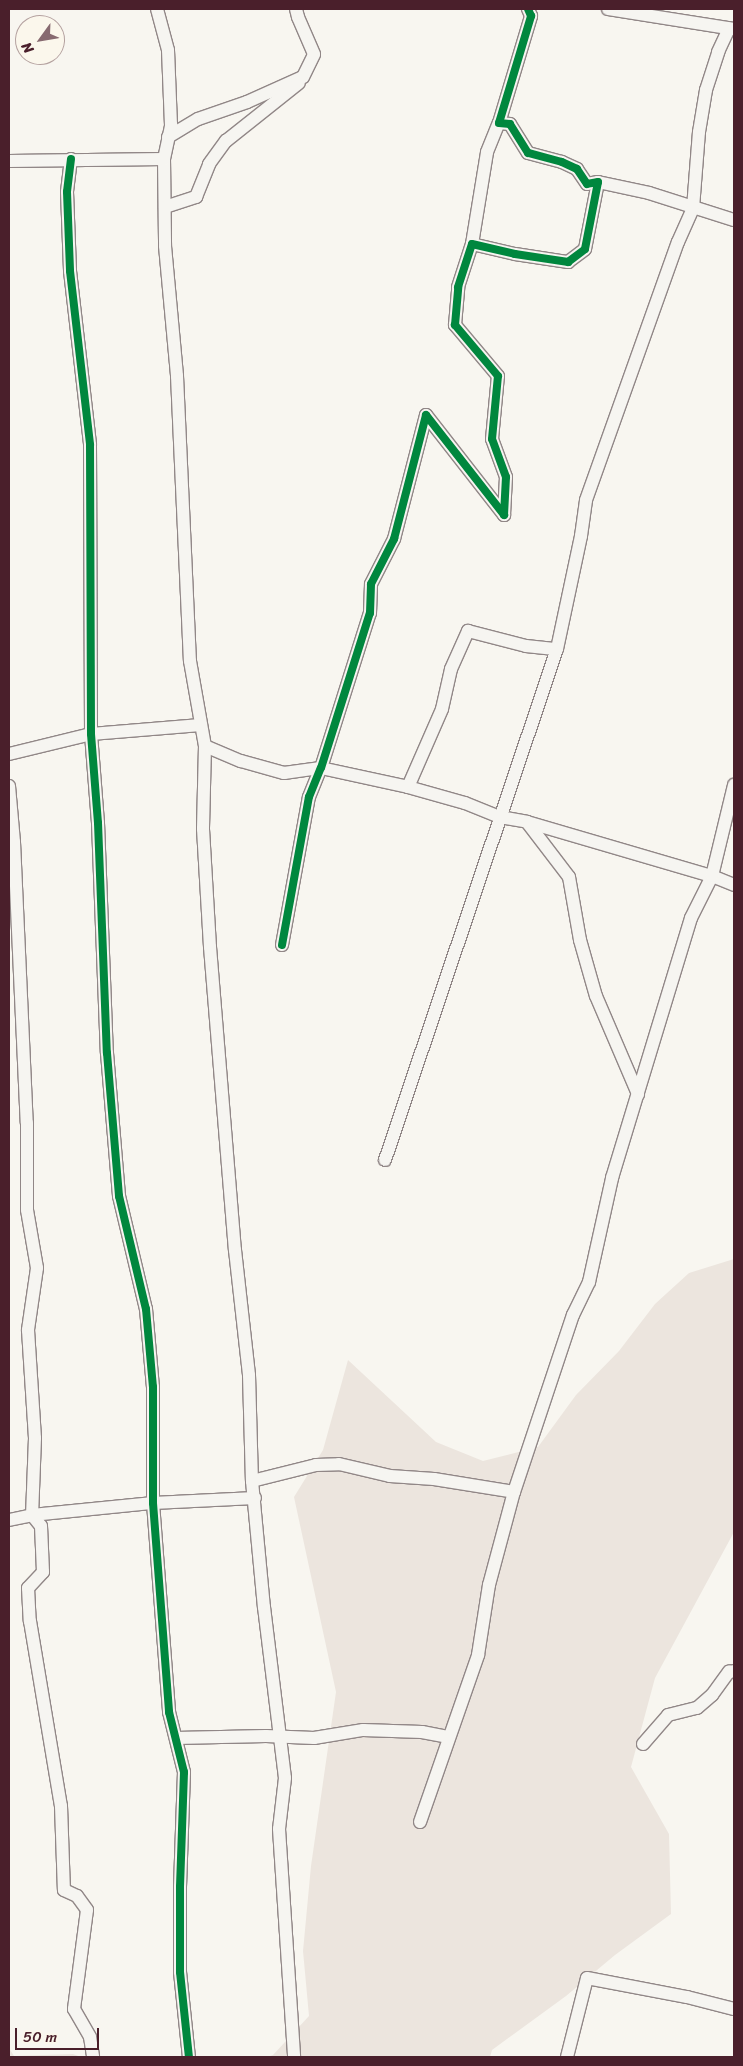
<!DOCTYPE html>
<style>
body{margin:0}
#map{position:relative;width:743px;height:2066px;overflow:hidden;background:#f8f6f0;font-family:Sriracha,sans-serif}
div>[style]{position:absolute}
.green>*{inset:0;background:#ece5de}
.roads{filter:drop-shadow(1px 0 #918787) drop-shadow(-1px 0 #918787) drop-shadow(0 1px #918787) drop-shadow(0 -1px #918787)}
.minor>*{height:12px;margin:-6px;padding:0 6px;transform-origin:6px;border-radius:6px;background:#f6f5f1}
.cycleway>*{height:8px;margin:-4px;padding:0 4px;transform-origin:4px;border-radius:4px;background:#00873e}
span{translate:-50% -50%;white-space:nowrap;text-align:center;line-height:1.15;-webkit-text-stroke:5px #fbf7ec;paint-order:stroke}
.frame{position:absolute;inset:0;border:10px solid #4a1f2b;pointer-events:none}
.north{position:absolute;left:15px;top:15px;width:50px;height:50px;box-sizing:border-box;background:#fbf7ec;border:1px solid #b4a19f;border-radius:50%;rotate:238deg;font-size:14px;font-weight:700;line-height:20px;text-align:center;color:#4a1f2b}
.north::after{content:'';display:block;margin:auto;width:18px;height:22px;background:#876a70;clip-path:polygon(50% 0,100% 100%,50% 72%,0 100%)}
.scale{position:absolute;left:15px;top:2028px;width:84px;height:22px;box-sizing:border-box;border:2px solid #4a1f2b;border-top:0;padding-left:6px;font-size:15px;line-height:18px;white-space:nowrap;color:#4a1f2b;-webkit-text-stroke:4px #fbf7ec;paint-order:stroke}
</style>
<div id="map">
<div class="green">
<i style="clip-path:polygon(734px 1259px,734px 1532px,655px 1678px,631px 1767px,669px 1834px,671px 1914px,615px 1955px,566px 1996px,492px 2050px,490px 2057px,267px 2057px,273px 2055px,309px 2016px,303px 1951px,311px 1866px,336px 1692px,294px 1497px,323px 1450px,348px 1360px,436px 1442px,483px 1461px,538px 1447px,576px 1395px,619px 1351px,655px 1304px,689px 1273px)"></i>
<i style="clip-path:polygon(9px 2048px,14px 2056px,73px 2054px,81px 2057px,9px 2057px)"></i>
</div>
<div class="roads">
<div class="minor">
<i style="left:608px;top:9px;width:128px;rotate:9deg"></i>
<i style="left:168px;top:137px;width:35px;rotate:-31deg"></i>
<i style="left:198px;top:119px;width:52px;rotate:-19.1deg"></i>
<i style="left:247px;top:102px;width:61px;rotate:-24.1deg"></i>
<i style="left:303px;top:77px;width:25px;rotate:-64deg"></i>
<i style="left:314px;top:54px;width:40px;rotate:-113.4deg"></i>
<i style="left:298px;top:17px;width:8px;rotate:-104deg"></i>
<i style="left:71px;top:159px;width:33px;rotate:97deg"></i>
<i style="left:67px;top:192px;width:79px;rotate:87.8deg"></i>
<i style="left:70px;top:271px;width:175px;rotate:83.4deg"></i>
<i style="left:90px;top:445px;width:289px;rotate:89.8deg"></i>
<i style="left:91px;top:734px;width:89px;rotate:85.5deg"></i>
<i style="left:98px;top:823px;width:230px;rotate:87.8deg"></i>
<i style="left:107px;top:1053px;width:144px;rotate:85.2deg"></i>
<i style="left:119px;top:1196px;width:116px;rotate:76.6deg"></i>
<i style="left:146px;top:1309px;width:78px;rotate:84.9deg"></i>
<i style="left:153px;top:1387px;width:116px;rotate:90deg"></i>
<i style="left:153px;top:1503px;width:210px;rotate:85.6deg"></i>
<i style="left:169px;top:1712px;width:62px;rotate:76deg"></i>
<i style="left:184px;top:1772px;width:115px;rotate:92deg"></i>
<i style="left:180px;top:1887px;width:85px;rotate:90deg"></i>
<i style="left:180px;top:1972px;width:85px;rotate:84deg"></i>
<i style="left:164px;top:159px;width:87px;rotate:89.3deg"></i>
<i style="left:165px;top:246px;width:131px;rotate:84.7deg"></i>
<i style="left:177px;top:376px;width:285px;rotate:87.4deg"></i>
<i style="left:190px;top:661px;width:86px;rotate:80deg"></i>
<i style="left:205px;top:746px;width:83px;rotate:91.4deg"></i>
<i style="left:203px;top:829px;width:118px;rotate:86.6deg"></i>
<i style="left:210px;top:947px;width:304px;rotate:85.3deg"></i>
<i style="left:235px;top:1250px;width:126px;rotate:83.6deg"></i>
<i style="left:249px;top:1375px;width:106px;rotate:88.4deg"></i>
<i style="left:252px;top:1481px;width:127px;rotate:84.6deg"></i>
<i style="left:264px;top:1607px;width:172px;rotate:83deg"></i>
<i style="left:285px;top:1778px;width:51px;rotate:96.7deg"></i>
<i style="left:279px;top:1829px;width:228px;rotate:86.2deg"></i>
<i style="left:9px;top:161px;width:155px;rotate:-0.7deg"></i>
<i style="left:164px;top:159px;width:35px;rotate:-78deg"></i>
<i style="left:171px;top:125px;width:75px;rotate:-92.3deg"></i>
<i style="left:168px;top:50px;width:42px;rotate:-105deg"></i>
<i style="left:598px;top:182px;width:52px;rotate:12.2deg"></i>
<i style="left:649px;top:193px;width:89px;rotate:17.6deg"></i>
<i style="left:165px;top:207px;width:33px;rotate:-18deg"></i>
<i style="left:196px;top:197px;width:35px;rotate:-68deg"></i>
<i style="left:209px;top:164px;width:29px;rotate:-54deg"></i>
<i style="left:226px;top:141px;width:93px;rotate:-38.5deg"></i>
<i style="left:472px;top:244px;width:93px;rotate:-80.7deg"></i>
<i style="left:487px;top:152px;width:31px;rotate:-68deg"></i>
<i style="left:205px;top:746px;width:39px;rotate:23deg"></i>
<i style="left:241px;top:761px;width:45px;rotate:15.6deg"></i>
<i style="left:284px;top:773px;width:37px;rotate:-8deg"></i>
<i style="left:321px;top:768px;width:89px;rotate:12.3deg"></i>
<i style="left:408px;top:787px;width:59px;rotate:15.7deg"></i>
<i style="left:465px;top:803px;width:38px;rotate:22deg"></i>
<i style="left:500px;top:817px;width:27px;rotate:10deg"></i>
<i style="left:527px;top:822px;width:193px;rotate:16.3deg"></i>
<i style="left:712px;top:876px;width:24px;rotate:22deg"></i>
<i style="left:9px;top:754px;width:84px;rotate:-13.7deg"></i>
<i style="left:91px;top:734px;width:110px;rotate:-4.7deg"></i>
<i style="left:9px;top:786px;width:56px;rotate:84.9deg"></i>
<i style="left:14px;top:842px;width:281px;rotate:87.4deg"></i>
<i style="left:27px;top:1123px;width:87px;rotate:90deg"></i>
<i style="left:27px;top:1210px;width:59px;rotate:80.2deg"></i>
<i style="left:37px;top:1268px;width:63px;rotate:98.3deg"></i>
<i style="left:28px;top:1330px;width:108px;rotate:86.3deg"></i>
<i style="left:35px;top:1438px;width:77px;rotate:92.2deg"></i>
<i style="left:32px;top:1515px;width:14px;rotate:51deg"></i>
<i style="left:41px;top:1526px;width:46px;rotate:87.5deg"></i>
<i style="left:43px;top:1572px;width:22px;rotate:133deg"></i>
<i style="left:28px;top:1588px;width:33px;rotate:87deg"></i>
<i style="left:30px;top:1621px;width:188px;rotate:80.5deg"></i>
<i style="left:61px;top:1806px;width:84px;rotate:88deg"></i>
<i style="left:64px;top:1890px;width:14px;rotate:25deg"></i>
<i style="left:77px;top:1896px;width:17px;rotate:54deg"></i>
<i style="left:87px;top:1910px;width:100px;rotate:97.5deg"></i>
<i style="left:74px;top:2009px;width:32px;rotate:60deg"></i>
<i style="left:90px;top:2037px;width:20px;rotate:81deg"></i>
<i style="left:408px;top:787px;width:85px;rotate:-66.4deg"></i>
<i style="left:442px;top:709px;width:41px;rotate:-77.3deg"></i>
<i style="left:451px;top:669px;width:42px;rotate:-65.9deg"></i>
<i style="left:468px;top:631px;width:60px;rotate:14.5deg"></i>
<i style="left:526px;top:646px;width:31px;rotate:6deg"></i>
<i style="left:557px;top:649px;width:116px;rotate:-78deg"></i>
<i style="left:581px;top:536px;width:36px;rotate:-82deg"></i>
<i style="left:586px;top:500px;width:274px;rotate:-70.4deg"></i>
<i style="left:678px;top:242px;width:37px;rotate:-66deg"></i>
<i style="left:693px;top:208px;width:76px;rotate:-85.5deg"></i>
<i style="left:699px;top:132px;width:43px;rotate:-80.5deg"></i>
<i style="left:706px;top:90px;width:40px;rotate:-72deg"></i>
<i style="left:718px;top:52px;width:26px;rotate:-65deg"></i>
<i style="left:527px;top:822px;width:69px;rotate:52.6deg"></i>
<i style="left:569px;top:877px;width:64px;rotate:80.1deg"></i>
<i style="left:580px;top:940px;width:58px;rotate:74.1deg"></i>
<i style="left:596px;top:996px;width:107px;rotate:66.8deg"></i>
<i style="left:282px;top:945px;width:150px;rotate:-79.7deg"></i>
<i style="left:309px;top:797px;width:31px;rotate:-68deg"></i>
<i style="left:321px;top:768px;width:163px;rotate:-72.5deg"></i>
<i style="left:370px;top:613px;width:29px;rotate:-88deg"></i>
<i style="left:371px;top:584px;width:51px;rotate:-62.9deg"></i>
<i style="left:394px;top:539px;width:128px;rotate:-75.5deg"></i>
<i style="left:426px;top:415px;width:127px;rotate:52deg"></i>
<i style="left:504px;top:515px;width:38px;rotate:-87deg"></i>
<i style="left:506px;top:477px;width:40px;rotate:-110.2deg"></i>
<i style="left:492px;top:439px;width:63px;rotate:-84.6deg"></i>
<i style="left:498px;top:376px;width:67px;rotate:-130.1deg"></i>
<i style="left:455px;top:325px;width:38px;rotate:-85deg"></i>
<i style="left:458px;top:287px;width:45px;rotate:-72deg"></i>
<i style="left:472px;top:244px;width:44px;rotate:13.1deg"></i>
<i style="left:515px;top:254px;width:54px;rotate:8.6deg"></i>
<i style="left:568px;top:262px;width:21px;rotate:-37deg"></i>
<i style="left:585px;top:249px;width:68px;rotate:-79deg"></i>
<i style="left:598px;top:182px;width:11px;rotate:170deg"></i>
<i style="left:587px;top:184px;width:18px;rotate:-124deg"></i>
<i style="left:577px;top:169px;width:17px;rotate:-155deg"></i>
<i style="left:562px;top:162px;width:35px;rotate:-165deg"></i>
<i style="left:528px;top:153px;width:34px;rotate:-122deg"></i>
<i style="left:510px;top:124px;width:11px;rotate:-175deg"></i>
<i style="left:499px;top:123px;width:112px;rotate:-73.3deg"></i>
<i style="left:531px;top:16px;width:8px;rotate:-113deg"></i>
<i style="left:385px;top:1160px;width:539px;rotate:-71.4deg"></i>
<i style="left:252px;top:1481px;width:66px;rotate:-14deg"></i>
<i style="left:316px;top:1465px;width:23px;rotate:-2deg"></i>
<i style="left:339px;top:1464px;width:52px;rotate:13.2deg"></i>
<i style="left:390px;top:1476px;width:44px;rotate:3.9deg"></i>
<i style="left:434px;top:1479px;width:81px;rotate:9.2deg"></i>
<i style="left:9px;top:1520px;width:24px;rotate:-12deg"></i>
<i style="left:32px;top:1515px;width:122px;rotate:-5.7deg"></i>
<i style="left:153px;top:1503px;width:102px;rotate:-2.8deg"></i>
<i style="left:176px;top:1738px;width:90px;rotate:-1.3deg"></i>
<i style="left:266px;top:1736px;width:48px;rotate:2.4deg"></i>
<i style="left:314px;top:1738px;width:50px;rotate:-9.3deg"></i>
<i style="left:363px;top:1730px;width:59px;rotate:1.9deg"></i>
<i style="left:422px;top:1732px;width:26px;rotate:11deg"></i>
<i style="left:643px;top:1744px;width:38px;rotate:-49deg"></i>
<i style="left:668px;top:1715px;width:30px;rotate:-14deg"></i>
<i style="left:697px;top:1708px;width:20px;rotate:-41deg"></i>
<i style="left:712px;top:1695px;width:29px;rotate:-54deg"></i>
<i style="left:729px;top:1672px;width:5px;rotate:-11deg"></i>
<i style="left:420px;top:1822px;width:177px;rotate:-70.8deg"></i>
<i style="left:478px;top:1655px;width:71px;rotate:-81.1deg"></i>
<i style="left:489px;top:1585px;width:96px;rotate:-75deg"></i>
<i style="left:514px;top:1492px;width:187px;rotate:-71.6deg"></i>
<i style="left:573px;top:1315px;width:37px;rotate:-64deg"></i>
<i style="left:589px;top:1282px;width:107px;rotate:-77.5deg"></i>
<i style="left:612px;top:1178px;width:272px;rotate:-73.1deg"></i>
<i style="left:691px;top:918px;width:47px;rotate:-63.4deg"></i>
<i style="left:712px;top:876px;width:94px;rotate:-76.4deg"></i>
<i style="left:567px;top:2057px;width:81px;rotate:-75.8deg"></i>
<i style="left:587px;top:1978px;width:102px;rotate:10.8deg"></i>
<i style="left:687px;top:1997px;width:49px;rotate:14.3deg"></i>
</div>
</div>
<div class="cycleway">
<i style="left:71px;top:159px;width:33px;rotate:97deg"></i>
<i style="left:67px;top:192px;width:79px;rotate:87.8deg"></i>
<i style="left:70px;top:271px;width:175px;rotate:83.4deg"></i>
<i style="left:90px;top:445px;width:289px;rotate:89.8deg"></i>
<i style="left:91px;top:734px;width:89px;rotate:85.5deg"></i>
<i style="left:98px;top:823px;width:230px;rotate:87.8deg"></i>
<i style="left:107px;top:1053px;width:144px;rotate:85.2deg"></i>
<i style="left:119px;top:1196px;width:116px;rotate:76.6deg"></i>
<i style="left:146px;top:1309px;width:78px;rotate:84.9deg"></i>
<i style="left:153px;top:1387px;width:116px;rotate:90deg"></i>
<i style="left:153px;top:1503px;width:210px;rotate:85.6deg"></i>
<i style="left:169px;top:1712px;width:62px;rotate:76deg"></i>
<i style="left:184px;top:1772px;width:115px;rotate:92deg"></i>
<i style="left:180px;top:1887px;width:85px;rotate:90deg"></i>
<i style="left:180px;top:1972px;width:85px;rotate:84deg"></i>
<i style="left:282px;top:945px;width:150px;rotate:-79.7deg"></i>
<i style="left:309px;top:797px;width:31px;rotate:-68deg"></i>
<i style="left:321px;top:768px;width:163px;rotate:-72.5deg"></i>
<i style="left:370px;top:613px;width:29px;rotate:-88deg"></i>
<i style="left:371px;top:584px;width:51px;rotate:-62.9deg"></i>
<i style="left:394px;top:539px;width:128px;rotate:-75.5deg"></i>
<i style="left:426px;top:415px;width:127px;rotate:52deg"></i>
<i style="left:504px;top:515px;width:38px;rotate:-87deg"></i>
<i style="left:506px;top:477px;width:40px;rotate:-110.2deg"></i>
<i style="left:492px;top:439px;width:63px;rotate:-84.6deg"></i>
<i style="left:498px;top:376px;width:67px;rotate:-130.1deg"></i>
<i style="left:455px;top:325px;width:38px;rotate:-85deg"></i>
<i style="left:458px;top:287px;width:45px;rotate:-72deg"></i>
<i style="left:472px;top:244px;width:44px;rotate:13.1deg"></i>
<i style="left:515px;top:254px;width:54px;rotate:8.6deg"></i>
<i style="left:568px;top:262px;width:21px;rotate:-37deg"></i>
<i style="left:585px;top:249px;width:68px;rotate:-79deg"></i>
<i style="left:598px;top:182px;width:11px;rotate:170deg"></i>
<i style="left:587px;top:184px;width:18px;rotate:-124deg"></i>
<i style="left:577px;top:169px;width:17px;rotate:-155deg"></i>
<i style="left:562px;top:162px;width:35px;rotate:-165deg"></i>
<i style="left:528px;top:153px;width:34px;rotate:-122deg"></i>
<i style="left:510px;top:124px;width:11px;rotate:-175deg"></i>
<i style="left:499px;top:123px;width:112px;rotate:-73.3deg"></i>
<i style="left:531px;top:16px;width:8px;rotate:-113deg"></i>
</div>
<div class="frame"></div>
<div class="north">N</div>
<div class="scale">50 m</div>
</div>
